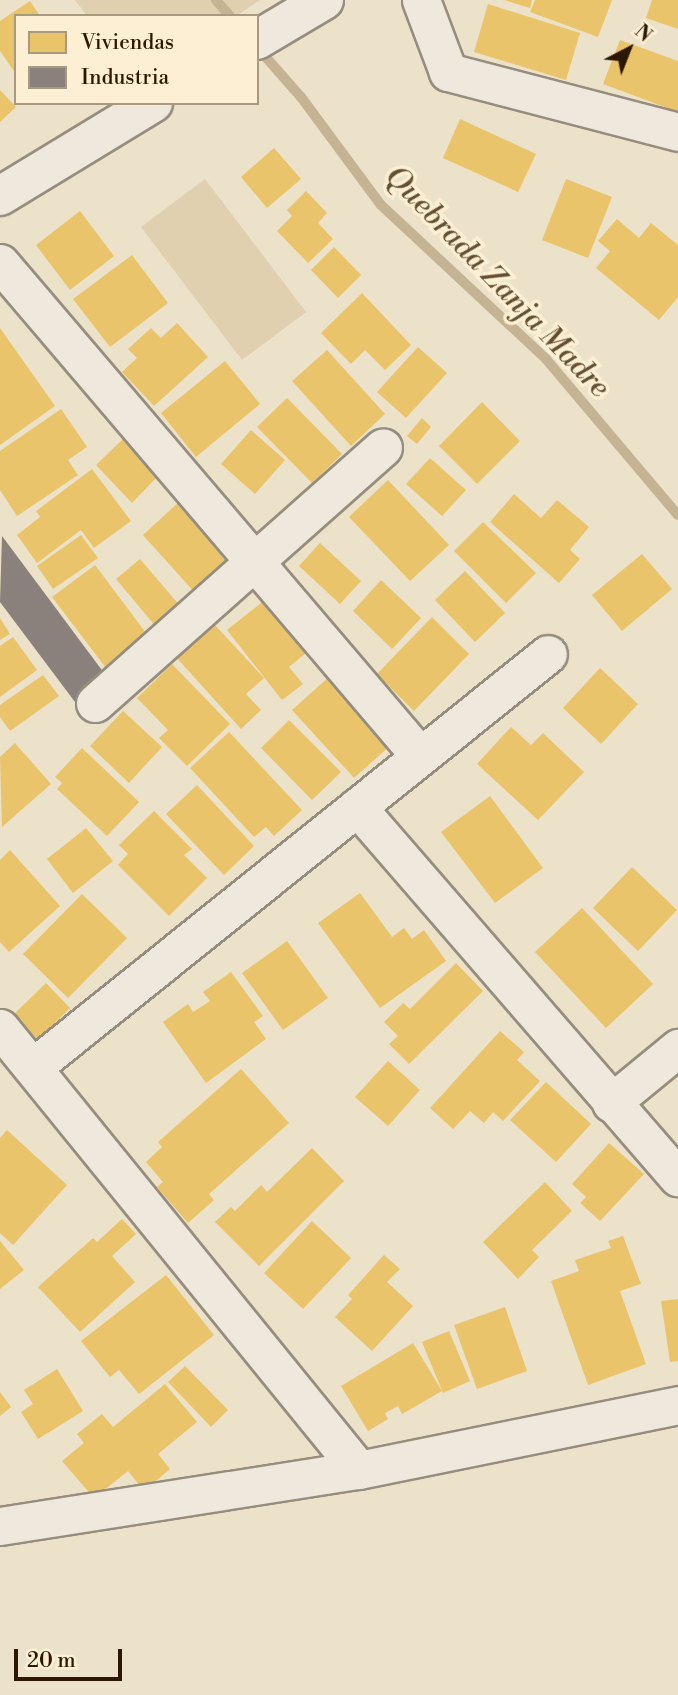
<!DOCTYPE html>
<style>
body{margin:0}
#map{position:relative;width:678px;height:1695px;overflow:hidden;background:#ece1c9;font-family:"Libre Bodoni",serif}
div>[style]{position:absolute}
.green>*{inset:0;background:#e0d0b0}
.homes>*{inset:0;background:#e9c46a}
.industry>*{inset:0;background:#8a817c}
.stream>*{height:10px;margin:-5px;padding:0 5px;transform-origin:5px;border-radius:5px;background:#c5b493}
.roads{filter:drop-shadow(2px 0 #968d7e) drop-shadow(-2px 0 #968d7e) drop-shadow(0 2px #968d7e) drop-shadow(0 -2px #968d7e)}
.minor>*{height:37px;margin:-18.5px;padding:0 18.5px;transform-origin:18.5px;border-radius:18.5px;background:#efe9dd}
.tertiary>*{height:38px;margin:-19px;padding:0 19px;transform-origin:19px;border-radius:19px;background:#efe9dd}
span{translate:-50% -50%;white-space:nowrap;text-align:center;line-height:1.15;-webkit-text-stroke:7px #fcefd3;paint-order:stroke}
.water-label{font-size:30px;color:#634e32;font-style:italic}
.legend{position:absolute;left:14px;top:14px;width:245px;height:91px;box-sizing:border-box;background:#fcefd3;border:2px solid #a9997f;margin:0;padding:9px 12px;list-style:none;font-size:21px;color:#2d1701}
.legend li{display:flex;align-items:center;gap:14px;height:35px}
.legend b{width:35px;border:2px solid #a9997f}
.north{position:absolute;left:594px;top:14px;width:70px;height:70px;-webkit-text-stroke:5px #fcefd3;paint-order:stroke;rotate:42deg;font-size:19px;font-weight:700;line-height:28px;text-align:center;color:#2d1701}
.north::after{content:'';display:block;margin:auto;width:24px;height:32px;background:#2d1701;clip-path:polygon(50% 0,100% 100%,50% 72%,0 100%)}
.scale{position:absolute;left:14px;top:1649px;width:108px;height:32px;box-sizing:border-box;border:4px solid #2d1701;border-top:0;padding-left:9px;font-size:21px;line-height:24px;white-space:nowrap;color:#2d1701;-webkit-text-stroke:5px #fcefd3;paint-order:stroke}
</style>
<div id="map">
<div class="green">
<i style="clip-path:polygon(75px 0,260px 0,236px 16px,87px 16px)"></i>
<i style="clip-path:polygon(205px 179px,306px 312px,242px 360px,141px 227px)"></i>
</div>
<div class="homes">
<i style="clip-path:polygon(504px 0,532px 0,530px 8px)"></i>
<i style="clip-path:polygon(535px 0,612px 0,598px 37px,530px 12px)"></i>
<i style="clip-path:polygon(652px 0,678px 0,678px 29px,646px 18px)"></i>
<i style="clip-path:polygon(30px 1px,40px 16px,16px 16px,16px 74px,0 51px,0 21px)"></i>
<i style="clip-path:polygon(488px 4px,580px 33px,566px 80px,474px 52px)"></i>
<i style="clip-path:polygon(620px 40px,678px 61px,678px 112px,603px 84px)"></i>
<i style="clip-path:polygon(0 90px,16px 107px,0 122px)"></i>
<i style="clip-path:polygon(460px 119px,536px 154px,518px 192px,443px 158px)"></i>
<i style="clip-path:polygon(274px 148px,301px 179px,267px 208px,241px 177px)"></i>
<i style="clip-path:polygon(566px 179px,612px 197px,588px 258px,542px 240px)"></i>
<i style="clip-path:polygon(306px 191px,327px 213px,318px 223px,333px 239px,308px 263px,277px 231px,292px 216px,287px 210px)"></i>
<i style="clip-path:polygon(80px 211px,114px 256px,70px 290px,36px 245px)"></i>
<i style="clip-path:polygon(617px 219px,639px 238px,651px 223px,678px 245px,678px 297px,659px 320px,596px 268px,610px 251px,598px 241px)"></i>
<i style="clip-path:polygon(334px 247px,361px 275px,338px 298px,311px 270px)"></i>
<i style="clip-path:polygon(132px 255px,168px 303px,110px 347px,73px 299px)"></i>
<i style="clip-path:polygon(362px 293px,411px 345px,385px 370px,365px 350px,351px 364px,321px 333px)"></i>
<i style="clip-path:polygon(177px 323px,208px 357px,154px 406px,122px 372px,137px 358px,128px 349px,151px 328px,161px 338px)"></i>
<i style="clip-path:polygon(0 328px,55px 406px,0 445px)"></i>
<i style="clip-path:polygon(418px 347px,447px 373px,406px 418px,377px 392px)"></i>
<i style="clip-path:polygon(327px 350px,385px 414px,351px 446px,292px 381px)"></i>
<i style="clip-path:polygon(225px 361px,260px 404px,196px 457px,161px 413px)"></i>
<i style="clip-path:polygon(287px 398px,342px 454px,312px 483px,257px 427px)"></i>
<i style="clip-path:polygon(482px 402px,520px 441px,477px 484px,439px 446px)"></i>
<i style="clip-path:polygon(61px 409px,87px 447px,68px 460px,78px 475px,17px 516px,0 490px,0 451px)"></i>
<i style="clip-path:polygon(422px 418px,431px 427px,417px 444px,407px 436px)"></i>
<i style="clip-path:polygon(251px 430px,285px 460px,255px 494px,221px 464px)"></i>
<i style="clip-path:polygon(123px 439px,159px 475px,132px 503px,96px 465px)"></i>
<i style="clip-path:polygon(430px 458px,466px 490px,442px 516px,406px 484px)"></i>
<i style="clip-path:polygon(92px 469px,131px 521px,94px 548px,81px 530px,37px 563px,17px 535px,40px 517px,36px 511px)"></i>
<i style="clip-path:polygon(388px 480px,449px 545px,410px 581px,349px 517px)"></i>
<i style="clip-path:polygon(514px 494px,541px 518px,557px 500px,589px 527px,570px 550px,580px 559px,559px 583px,490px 522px)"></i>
<i style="clip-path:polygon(180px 501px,233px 562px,196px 594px,143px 535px)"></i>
<i style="clip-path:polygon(483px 522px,536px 573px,506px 603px,454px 551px)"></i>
<i style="clip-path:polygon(81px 535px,98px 558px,53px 589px,37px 566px)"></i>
<i style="clip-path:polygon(320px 543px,361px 581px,340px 604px,299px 566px)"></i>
<i style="clip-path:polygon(642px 554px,672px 589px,622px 631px,592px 595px)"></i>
<i style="clip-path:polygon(140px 559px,181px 607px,157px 628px,116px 579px)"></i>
<i style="clip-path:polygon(95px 565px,149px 637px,106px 668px,52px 597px)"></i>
<i style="clip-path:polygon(465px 571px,505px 613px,475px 642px,435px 600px)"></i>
<i style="clip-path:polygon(381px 580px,421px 618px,392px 649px,353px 611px)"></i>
<i style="clip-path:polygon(265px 600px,306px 653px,289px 667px,303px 684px,282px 700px,227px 630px)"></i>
<i style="clip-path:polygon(432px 617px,469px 654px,414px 711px,377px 674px)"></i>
<i style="clip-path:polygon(0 618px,10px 634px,0 640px)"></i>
<i style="clip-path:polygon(213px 623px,264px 678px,246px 694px,261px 710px,241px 729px,176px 657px)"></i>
<i style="clip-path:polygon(13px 637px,37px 670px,0 697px,0 646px)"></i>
<i style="clip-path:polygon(172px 664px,230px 724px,187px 766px,159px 738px,168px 730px,137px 698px)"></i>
<i style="clip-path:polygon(600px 668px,638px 704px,601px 744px,563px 708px)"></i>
<i style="clip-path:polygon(43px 675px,59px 696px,10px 731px,0 717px,0 705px)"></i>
<i style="clip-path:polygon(330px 676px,392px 744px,354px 778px,292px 710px)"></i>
<i style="clip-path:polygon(123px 711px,162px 747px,129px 783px,90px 746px)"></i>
<i style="clip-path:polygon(289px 720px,341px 772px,312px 800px,261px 748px)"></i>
<i style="clip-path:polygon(511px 727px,531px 745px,543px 733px,584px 772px,538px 820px,477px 764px)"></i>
<i style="clip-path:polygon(229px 732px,302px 810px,274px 836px,266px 827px,254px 837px,190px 768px)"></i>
<i style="clip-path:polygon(15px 743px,51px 784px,2px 827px,0 757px)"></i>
<i style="clip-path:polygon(82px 748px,139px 802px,107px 836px,57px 789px,62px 783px,55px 777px)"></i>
<i style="clip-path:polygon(197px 785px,254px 846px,224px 875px,166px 814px)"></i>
<i style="clip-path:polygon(490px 796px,543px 868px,495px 903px,441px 832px)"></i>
<i style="clip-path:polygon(154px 811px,192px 849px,184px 855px,207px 878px,169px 916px,118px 865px,128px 854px,119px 845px)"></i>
<i style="clip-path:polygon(86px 828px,113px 861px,73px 893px,47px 859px)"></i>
<i style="clip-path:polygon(10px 850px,60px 906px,9px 952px,0 942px,0 860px)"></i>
<i style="clip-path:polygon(632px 867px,677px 910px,638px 951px,593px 908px)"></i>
<i style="clip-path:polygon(360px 893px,392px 937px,404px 928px,412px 939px,424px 930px,446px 961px,380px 1008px,318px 923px)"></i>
<i style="clip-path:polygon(82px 894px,127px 938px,68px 998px,23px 954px)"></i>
<i style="clip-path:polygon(582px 908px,653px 984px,606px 1028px,535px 952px)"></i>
<i style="clip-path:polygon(287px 941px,328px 998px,283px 1030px,242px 973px)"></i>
<i style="clip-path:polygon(456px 963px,483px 991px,409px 1064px,389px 1044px,398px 1036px,384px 1022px,403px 1003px,410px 1009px)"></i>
<i style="clip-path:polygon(231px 972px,263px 1016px,254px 1022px,266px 1039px,206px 1083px,163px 1022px,188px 1004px,193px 1012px,210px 1001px,203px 992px)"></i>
<i style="clip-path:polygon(46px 983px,70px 1008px,38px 1040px,13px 1015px)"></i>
<i style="clip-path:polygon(500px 1031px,524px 1052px,517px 1060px,540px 1081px,503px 1121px,493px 1112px,484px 1123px,470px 1111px,453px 1129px,430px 1108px)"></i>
<i style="clip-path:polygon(388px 1061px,420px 1090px,388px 1126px,355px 1097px)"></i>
<i style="clip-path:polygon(241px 1069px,289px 1123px,209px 1194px,214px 1200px,188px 1223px,157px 1187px,163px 1182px,146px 1162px,162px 1147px,158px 1142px)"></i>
<i style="clip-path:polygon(546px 1082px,591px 1124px,556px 1162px,510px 1120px)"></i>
<i style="clip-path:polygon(7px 1130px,67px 1185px,13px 1245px,0 1233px,0 1138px)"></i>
<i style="clip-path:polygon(609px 1143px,644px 1174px,600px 1221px,580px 1203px,586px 1197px,572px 1184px)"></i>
<i style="clip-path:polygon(312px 1148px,344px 1181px,259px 1266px,215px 1222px,231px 1207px,235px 1211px,261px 1185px,267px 1192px)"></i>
<i style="clip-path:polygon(545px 1182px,572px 1211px,532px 1250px,539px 1257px,518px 1279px,483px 1242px)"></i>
<i style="clip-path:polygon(122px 1219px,136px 1234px,112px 1256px,135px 1282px,80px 1332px,38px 1287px,93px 1238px,97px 1242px)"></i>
<i style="clip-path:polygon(312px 1221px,351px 1258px,303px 1309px,264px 1273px)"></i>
<i style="clip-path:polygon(623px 1236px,641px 1284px,620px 1291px,646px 1364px,588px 1385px,551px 1281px,579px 1271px,575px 1260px,611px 1248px,608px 1241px)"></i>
<i style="clip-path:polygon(0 1241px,24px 1270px,0 1289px)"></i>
<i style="clip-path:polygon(384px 1255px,400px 1269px,387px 1282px,413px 1306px,372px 1351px,335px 1317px,352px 1299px,348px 1295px)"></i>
<i style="clip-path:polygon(166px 1275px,214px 1335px,139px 1394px,119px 1370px,110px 1377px,81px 1341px)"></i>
<i style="clip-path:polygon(678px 1299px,678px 1361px,670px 1362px,661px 1301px)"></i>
<i style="clip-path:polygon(505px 1307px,527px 1371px,477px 1389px,454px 1325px)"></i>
<i style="clip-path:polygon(449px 1331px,470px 1381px,443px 1393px,422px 1342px)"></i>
<i style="clip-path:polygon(413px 1343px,442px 1391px,402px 1414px,398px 1406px,385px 1413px,388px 1419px,368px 1431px,341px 1386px)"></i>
<i style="clip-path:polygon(185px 1366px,228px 1410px,211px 1427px,168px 1382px)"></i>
<i style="clip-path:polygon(57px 1369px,83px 1411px,38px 1439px,21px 1412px,33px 1404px,24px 1390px)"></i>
<i style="clip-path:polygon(165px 1384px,197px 1422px,158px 1454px,170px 1469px,144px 1491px,128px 1471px,94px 1498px,62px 1461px,84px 1443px,77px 1434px,102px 1414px,113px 1427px)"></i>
<i style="clip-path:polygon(0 1392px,11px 1407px,0 1416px)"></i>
</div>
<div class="industry">
<i style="clip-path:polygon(2px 536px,107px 677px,75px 702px,0 602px)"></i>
</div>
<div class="stream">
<i style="left:216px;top:0;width:21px;rotate:49deg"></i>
<i style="left:257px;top:47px;width:67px;rotate:48.7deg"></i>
<i style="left:301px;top:97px;width:134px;rotate:53.5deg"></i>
<i style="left:381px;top:205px;width:226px;rotate:43deg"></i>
<i style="left:546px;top:359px;width:204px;rotate:49.8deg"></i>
</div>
<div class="roads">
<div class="minor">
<i style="left:421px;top:0;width:77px;rotate:69.4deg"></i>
<i style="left:448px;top:72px;width:238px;rotate:14.6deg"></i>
<i style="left:0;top:263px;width:648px;rotate:49.57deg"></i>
<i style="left:95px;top:703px;width:385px;rotate:-41.6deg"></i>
<i style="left:357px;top:807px;width:490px;rotate:49.1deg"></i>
<i style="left:0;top:1028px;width:569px;rotate:50.92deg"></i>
<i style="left:33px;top:1067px;width:660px;rotate:-38.73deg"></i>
<i style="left:611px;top:1103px;width:87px;rotate:-39.4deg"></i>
<i style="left:0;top:1526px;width:363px;rotate:-8.9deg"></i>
<i style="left:359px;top:1470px;width:326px;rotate:-11.5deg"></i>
</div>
<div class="tertiary">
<i style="left:257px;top:40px;width:78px;rotate:-30.8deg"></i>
<i style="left:0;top:196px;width:179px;rotate:-31.3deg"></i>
</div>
</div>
<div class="water-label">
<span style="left:497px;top:282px;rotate:46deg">Quebrada Zanja Madre</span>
</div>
<ul class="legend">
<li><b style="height:19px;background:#e9c46a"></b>Viviendas</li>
<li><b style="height:19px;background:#8a817c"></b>Industria</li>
</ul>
<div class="north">N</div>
<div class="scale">20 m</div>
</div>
